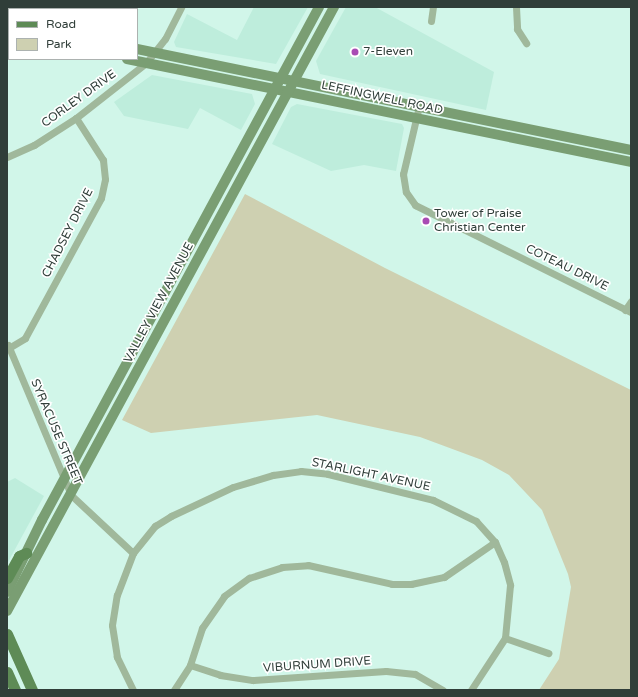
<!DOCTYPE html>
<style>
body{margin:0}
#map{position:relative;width:638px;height:697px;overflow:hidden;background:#d1f6e9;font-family:"Varela Round",sans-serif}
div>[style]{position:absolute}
.built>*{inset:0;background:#beeddc}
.green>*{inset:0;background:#ced0b1}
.street>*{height:7px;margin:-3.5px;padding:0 3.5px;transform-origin:3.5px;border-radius:3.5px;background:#a0b89b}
.secondary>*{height:10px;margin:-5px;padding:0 5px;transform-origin:5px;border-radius:5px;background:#7a9e73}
.primary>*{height:11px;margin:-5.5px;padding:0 5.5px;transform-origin:5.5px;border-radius:5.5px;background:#5e8b56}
.dots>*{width:11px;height:11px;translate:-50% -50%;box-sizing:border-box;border:2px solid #fff;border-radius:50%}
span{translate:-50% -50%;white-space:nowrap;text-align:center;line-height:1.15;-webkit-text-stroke:3.5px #fff;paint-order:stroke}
.poi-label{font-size:12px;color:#303e39}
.left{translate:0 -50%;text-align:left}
.street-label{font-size:12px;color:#303e39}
.frame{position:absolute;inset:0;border:8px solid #303e39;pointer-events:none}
.legend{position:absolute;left:8px;top:8px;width:130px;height:52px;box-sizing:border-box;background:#fff;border:1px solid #acb2b0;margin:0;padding:5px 7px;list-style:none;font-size:12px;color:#303e39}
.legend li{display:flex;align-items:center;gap:8px;height:20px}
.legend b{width:20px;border:1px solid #acb2b0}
</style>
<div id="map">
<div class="built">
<i style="clip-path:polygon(254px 7px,308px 7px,276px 64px,176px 47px,174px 42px,187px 14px,237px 40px)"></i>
<i style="clip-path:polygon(346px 7px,375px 7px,494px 72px,486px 110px,320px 74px,316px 61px)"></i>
<i style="clip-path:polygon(152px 75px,252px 94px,255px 104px,241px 130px,200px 108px,188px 129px,124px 116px,114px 102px)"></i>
<i style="clip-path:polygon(297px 104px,402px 124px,404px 128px,396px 171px,364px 165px,331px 171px,272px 144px,291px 107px)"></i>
<i style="clip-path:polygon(15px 478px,44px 496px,7px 564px,7px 482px)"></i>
</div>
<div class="green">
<i style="clip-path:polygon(245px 194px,385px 268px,631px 390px,631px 690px,539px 690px,559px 659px,571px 587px,568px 574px,542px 510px,509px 475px,482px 460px,420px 437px,317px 415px,151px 433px,122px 420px)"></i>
</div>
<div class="street">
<i style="left:516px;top:7px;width:22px;rotate:87deg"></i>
<i style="left:517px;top:29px;width:17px;rotate:57deg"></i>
<i style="left:46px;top:9px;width:2px;rotate:-63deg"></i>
<i style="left:431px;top:21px;width:14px;rotate:-82deg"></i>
<i style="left:419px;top:106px;width:70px;rotate:103.2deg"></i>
<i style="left:403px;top:174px;width:18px;rotate:81deg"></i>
<i style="left:406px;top:192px;width:16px;rotate:55deg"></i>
<i style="left:415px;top:205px;width:241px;rotate:26.4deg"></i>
<i style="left:7px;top:157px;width:30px;rotate:-24deg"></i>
<i style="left:34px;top:145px;width:50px;rotate:-32.7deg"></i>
<i style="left:76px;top:118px;width:89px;rotate:-38.2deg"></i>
<i style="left:146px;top:63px;width:31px;rotate:-52deg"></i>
<i style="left:165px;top:39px;width:36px;rotate:-63deg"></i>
<i style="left:625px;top:310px;width:11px;rotate:-56deg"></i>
<i style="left:8px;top:345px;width:163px;rotate:67.2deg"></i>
<i style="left:71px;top:495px;width:85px;rotate:43.1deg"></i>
<i style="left:7px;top:349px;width:21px;rotate:-31deg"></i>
<i style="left:25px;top:338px;width:159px;rotate:-61.5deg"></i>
<i style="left:101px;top:198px;width:19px;rotate:-78deg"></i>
<i style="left:105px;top:179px;width:19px;rotate:-96deg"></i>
<i style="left:103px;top:160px;width:50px;rotate:-122.7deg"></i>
<i style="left:505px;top:638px;width:46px;rotate:19.2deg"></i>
<i style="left:190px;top:665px;width:32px;rotate:18deg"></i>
<i style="left:220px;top:675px;width:33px;rotate:9deg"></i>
<i style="left:253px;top:680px;width:133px;rotate:-3.9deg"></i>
<i style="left:386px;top:671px;width:29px;rotate:6deg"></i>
<i style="left:415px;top:674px;width:32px;rotate:30deg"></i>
<i style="left:133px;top:690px;width:37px;rotate:-116deg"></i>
<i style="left:117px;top:657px;width:32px;rotate:-99deg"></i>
<i style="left:112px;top:625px;width:30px;rotate:-81deg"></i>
<i style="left:117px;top:595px;width:45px;rotate:-69.1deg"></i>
<i style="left:133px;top:553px;width:35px;rotate:-51deg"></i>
<i style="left:155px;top:526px;width:19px;rotate:-32deg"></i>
<i style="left:171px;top:516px;width:68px;rotate:-25.1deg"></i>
<i style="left:233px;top:487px;width:42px;rotate:-16.7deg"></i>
<i style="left:273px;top:475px;width:28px;rotate:-8deg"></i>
<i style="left:301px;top:471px;width:27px;rotate:6deg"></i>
<i style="left:328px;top:474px;width:108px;rotate:13.9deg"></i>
<i style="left:433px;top:500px;width:48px;rotate:26deg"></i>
<i style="left:476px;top:521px;width:28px;rotate:48deg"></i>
<i style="left:495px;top:542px;width:22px;rotate:66deg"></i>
<i style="left:504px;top:562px;width:24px;rotate:75deg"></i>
<i style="left:510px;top:585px;width:53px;rotate:95.4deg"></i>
<i style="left:505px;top:638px;width:62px;rotate:123.2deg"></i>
<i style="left:174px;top:690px;width:30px;rotate:-57deg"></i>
<i style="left:190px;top:665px;width:39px;rotate:-72deg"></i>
<i style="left:202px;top:628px;width:39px;rotate:-55deg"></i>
<i style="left:224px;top:596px;width:31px;rotate:-36deg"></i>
<i style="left:249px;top:578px;width:35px;rotate:-18deg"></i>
<i style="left:282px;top:567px;width:26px;rotate:-4deg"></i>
<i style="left:308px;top:565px;width:86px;rotate:12.7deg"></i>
<i style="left:392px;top:584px;width:19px"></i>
<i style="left:411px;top:584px;width:34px;rotate:-12deg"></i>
<i style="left:444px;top:577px;width:62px;rotate:-34.5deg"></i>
</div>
<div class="secondary">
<i style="left:7px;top:22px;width:2px"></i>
<i style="left:7px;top:34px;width:2px;rotate:27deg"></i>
<i style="left:137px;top:49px;width:504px;rotate:11.56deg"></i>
<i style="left:127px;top:59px;width:514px;rotate:11.55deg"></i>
<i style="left:7px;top:592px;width:80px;rotate:-64.1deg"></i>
<i style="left:42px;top:520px;width:583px;rotate:-61.63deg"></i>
<i style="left:7px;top:611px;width:687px;rotate:-61.57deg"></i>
</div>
<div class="primary">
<i style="left:7px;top:578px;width:25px;rotate:-61deg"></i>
<i style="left:19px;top:556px;width:8px;rotate:-23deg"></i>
<i style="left:7px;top:634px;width:61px;rotate:65.9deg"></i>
<i style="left:7px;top:672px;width:20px;rotate:66deg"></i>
</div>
<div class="dots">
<i style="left:355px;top:52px;background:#a94bb4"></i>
<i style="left:426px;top:221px;background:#a94bb4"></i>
</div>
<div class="poi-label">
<span class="left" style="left:363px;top:52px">7-Eleven</span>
<span class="left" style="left:434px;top:221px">Tower of Praise<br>Christian Center</span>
</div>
<div class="street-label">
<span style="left:382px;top:98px;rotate:12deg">LEFFINGWELL ROAD</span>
<span style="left:79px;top:99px;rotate:-36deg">CORLEY DRIVE</span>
<span style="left:68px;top:233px;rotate:-63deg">CHADSEY DRIVE</span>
<span style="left:567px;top:268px;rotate:26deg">COTEAU DRIVE</span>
<span style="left:159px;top:303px;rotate:-62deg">VALLEY VIEW AVENUE</span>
<span style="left:56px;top:432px;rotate:67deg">SYRACUSE STREET</span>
<span style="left:371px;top:475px;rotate:12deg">STARLIGHT AVENUE</span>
<span style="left:317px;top:665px;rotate:-4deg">VIBURNUM DRIVE</span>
</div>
<div class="frame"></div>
<ul class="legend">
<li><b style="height:5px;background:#5e8b56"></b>Road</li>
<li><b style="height:11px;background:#ced0b1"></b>Park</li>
</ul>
</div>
